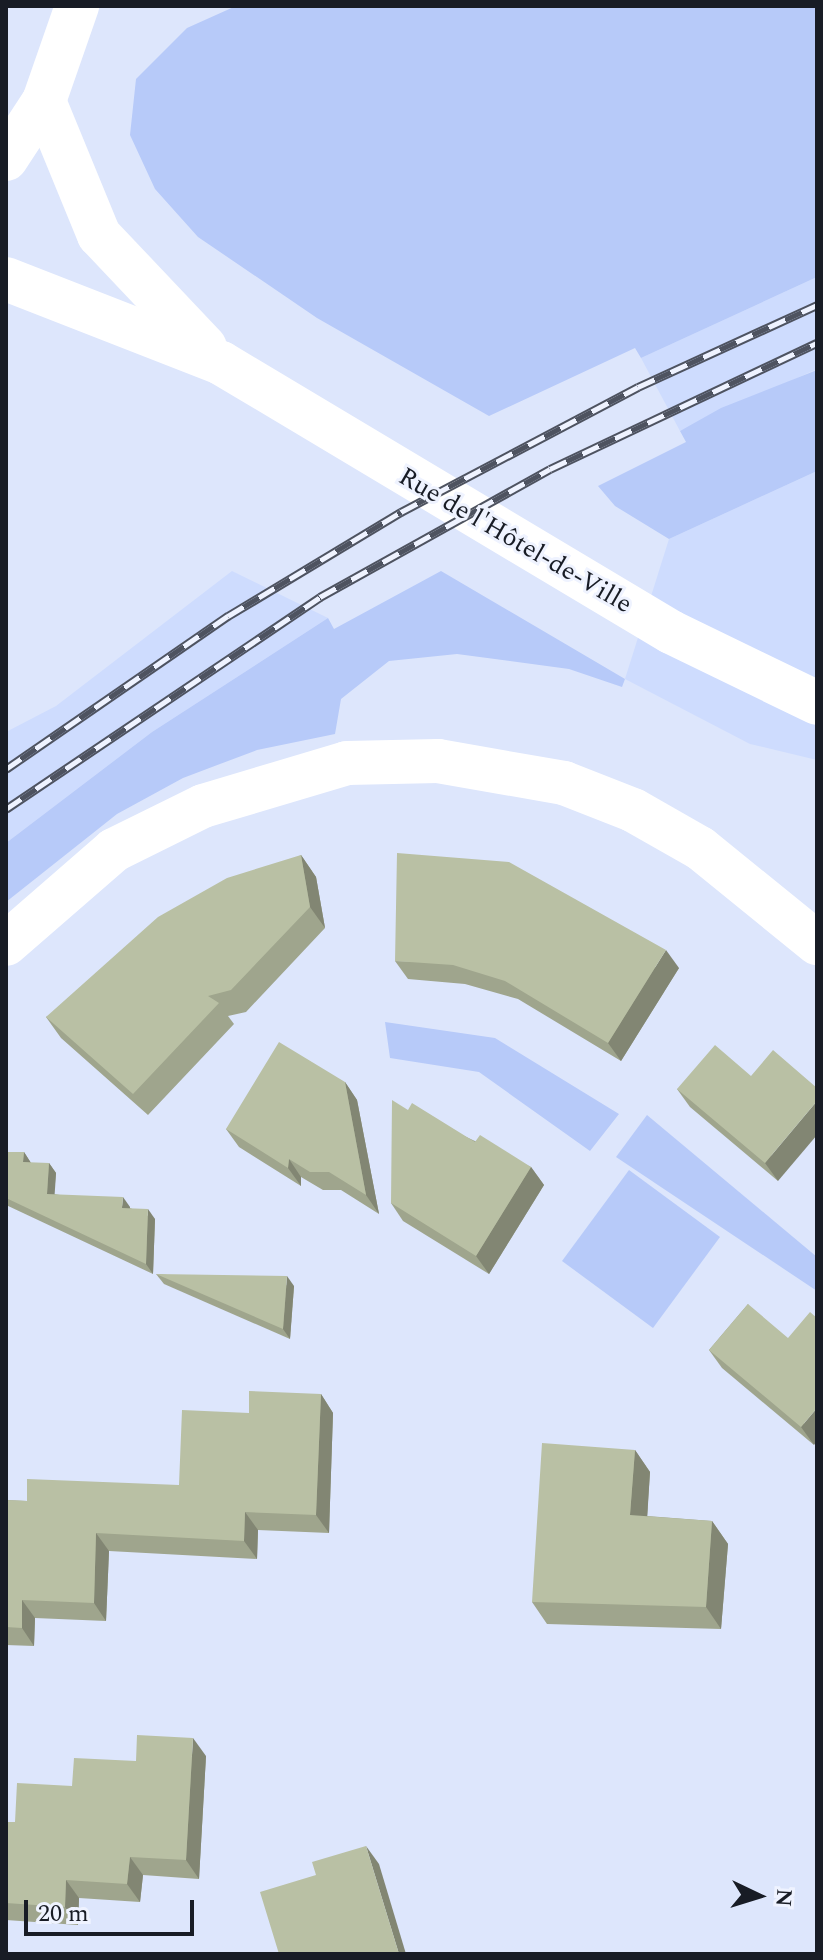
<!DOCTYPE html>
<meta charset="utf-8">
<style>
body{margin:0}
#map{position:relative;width:823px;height:1960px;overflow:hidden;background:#dde6fc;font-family:Spectral,serif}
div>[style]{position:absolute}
.built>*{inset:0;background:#cedcfe}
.green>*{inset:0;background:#b7caf9}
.minor>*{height:44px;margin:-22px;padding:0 22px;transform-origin:22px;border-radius:22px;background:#fff}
.secondary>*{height:44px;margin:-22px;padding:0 22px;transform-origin:22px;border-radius:22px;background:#fff}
.primary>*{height:44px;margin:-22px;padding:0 22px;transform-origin:22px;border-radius:22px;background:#fff}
.rail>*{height:9px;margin-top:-4.5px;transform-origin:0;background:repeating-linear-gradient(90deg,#eff3ff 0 18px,#4e5360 0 36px);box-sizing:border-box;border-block:2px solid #4e5360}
.wall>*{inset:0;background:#9fa58d}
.shaded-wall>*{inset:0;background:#828673}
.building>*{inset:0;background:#b9c0a4}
span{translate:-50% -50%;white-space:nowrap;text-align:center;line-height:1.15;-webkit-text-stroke:6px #eff3ff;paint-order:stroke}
.street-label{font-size:26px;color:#181c25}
.frame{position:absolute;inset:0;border:8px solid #181c25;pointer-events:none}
.north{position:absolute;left:719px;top:1856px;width:80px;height:80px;-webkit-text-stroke:6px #eff3ff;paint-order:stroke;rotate:94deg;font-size:22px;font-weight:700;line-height:32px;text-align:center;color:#181c25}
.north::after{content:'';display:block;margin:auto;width:28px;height:36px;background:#181c25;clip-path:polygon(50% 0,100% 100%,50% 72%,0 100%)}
.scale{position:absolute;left:24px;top:1900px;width:170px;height:36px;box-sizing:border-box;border:4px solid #181c25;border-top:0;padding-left:10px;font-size:24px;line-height:28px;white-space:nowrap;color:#181c25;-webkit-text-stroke:6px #eff3ff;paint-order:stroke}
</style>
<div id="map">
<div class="built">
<i style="clip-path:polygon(817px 277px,817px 369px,680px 431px,641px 358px)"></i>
<i style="clip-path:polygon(817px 471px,817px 760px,750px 744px,625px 679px,669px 539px)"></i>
<i style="clip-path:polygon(232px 571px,328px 618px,152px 732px,6px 843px,6px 732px,56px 706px)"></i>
</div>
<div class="green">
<i style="clip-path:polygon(236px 6px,817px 6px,817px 277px,641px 358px,635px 348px,489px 416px,317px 318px,198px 237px,155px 189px,130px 135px,136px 79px,187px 28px)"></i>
<i style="clip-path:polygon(817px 370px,817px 471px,669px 539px,615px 506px,598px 486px,686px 442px,680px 431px,721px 408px)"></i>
<i style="clip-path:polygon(441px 571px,625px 679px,622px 687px,569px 669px,457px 654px,389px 661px,341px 699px,335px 734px,257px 750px,183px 778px,117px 814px,6px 902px,6px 843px,152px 732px,328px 618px,334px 629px)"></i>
<i style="clip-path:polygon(385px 1022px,495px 1038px,619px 1114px,590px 1151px,479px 1072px,390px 1058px)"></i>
<i style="clip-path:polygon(647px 1115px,817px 1257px,817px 1291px,616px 1157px)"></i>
<i style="clip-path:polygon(629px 1170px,720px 1237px,653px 1328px,562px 1261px)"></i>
</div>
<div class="minor">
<i style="left:6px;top:944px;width:143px;rotate:-41deg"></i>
<i style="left:114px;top:850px;width:99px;rotate:-26.3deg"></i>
<i style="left:203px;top:806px;width:150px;rotate:-16.6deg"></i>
<i style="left:347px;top:763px;width:91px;rotate:-1.3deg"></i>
<i style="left:438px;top:761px;width:128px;rotate:9.9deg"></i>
<i style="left:564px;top:783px;width:74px;rotate:21.4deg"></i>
<i style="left:633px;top:810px;width:77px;rotate:29.6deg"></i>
<i style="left:700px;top:848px;width:151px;rotate:39.1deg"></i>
</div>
<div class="secondary">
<i style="left:44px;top:101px;width:145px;rotate:67.7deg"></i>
<i style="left:99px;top:235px;width:154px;rotate:46.6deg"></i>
<i style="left:6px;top:279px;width:231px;rotate:21.3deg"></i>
<i style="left:221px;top:363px;width:524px;rotate:30.87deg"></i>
<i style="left:671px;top:632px;width:162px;rotate:25.9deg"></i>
</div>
<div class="primary">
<i style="left:6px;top:159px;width:69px;rotate:-56.8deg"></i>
<i style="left:44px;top:101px;width:101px;rotate:-70.8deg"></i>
</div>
<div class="rail">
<i style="left:6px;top:769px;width:270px;rotate:-34.6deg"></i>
<i style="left:228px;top:616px;width:202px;rotate:-31deg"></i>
<i style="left:401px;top:512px;width:268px;rotate:-27.8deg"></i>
<i style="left:638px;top:387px;width:197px;rotate:-24.6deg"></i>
<i style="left:6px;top:809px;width:379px;rotate:-34deg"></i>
<i style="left:320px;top:597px;width:263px;rotate:-29.1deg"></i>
<i style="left:550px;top:469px;width:295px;rotate:-25.3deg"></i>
</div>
<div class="wall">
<i style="clip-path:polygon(301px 855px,316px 877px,325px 928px,246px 1012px,228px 1016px,234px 1024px,148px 1115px,61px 1038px,46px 1017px)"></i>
<i style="clip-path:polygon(395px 961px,679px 968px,621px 1061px,518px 999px,465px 984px,408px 979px)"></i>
<i style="clip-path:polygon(751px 1076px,778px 1181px,690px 1107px,677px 1089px)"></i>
<i style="clip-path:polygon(345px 1082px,357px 1100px,379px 1214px,341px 1190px,323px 1190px,301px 1177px,301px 1186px,239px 1147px,226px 1129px)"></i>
<i style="clip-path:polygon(408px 1110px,531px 1167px,544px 1185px,489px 1274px,403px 1221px,391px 1203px)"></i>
<i style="clip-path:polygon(6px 1152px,24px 1152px,31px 1163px,49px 1163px,56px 1173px,54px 1194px,130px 1207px,130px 1208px,155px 1219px,153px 1274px,6px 1205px)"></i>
<i style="clip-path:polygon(156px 1274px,294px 1286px,290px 1339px,164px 1284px)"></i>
<i style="clip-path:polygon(748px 1304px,814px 1445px,722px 1368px,709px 1350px)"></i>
<i style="clip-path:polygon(321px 1394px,333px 1413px,329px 1533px,258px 1530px,257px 1559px,109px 1551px,106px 1621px,35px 1618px,34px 1646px,6px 1645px,6px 1500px,27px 1501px,179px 1485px,249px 1413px)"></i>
<i style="clip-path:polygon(635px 1450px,650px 1472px,647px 1516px,712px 1521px,728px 1544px,721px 1629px,547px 1624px,532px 1602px)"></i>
<i style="clip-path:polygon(206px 1756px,199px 1879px,143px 1875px,140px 1902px,79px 1898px,78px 1925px,6px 1920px,6px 1822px,15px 1822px,72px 1786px,136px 1761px)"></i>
</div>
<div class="shaded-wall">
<i style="clip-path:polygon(301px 855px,316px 877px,325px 928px,310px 907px)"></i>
<i style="clip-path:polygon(666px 950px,679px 968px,621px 1061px,608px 1043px)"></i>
<i style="clip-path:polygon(345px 1082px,357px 1100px,379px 1214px,366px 1195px)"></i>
<i style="clip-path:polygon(817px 1101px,817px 1135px,778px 1181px,765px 1163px)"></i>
<i style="clip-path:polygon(24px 1152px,31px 1163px,23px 1162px)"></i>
<i style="clip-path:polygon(289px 1159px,301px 1177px,301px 1186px,288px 1168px)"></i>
<i style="clip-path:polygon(49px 1163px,56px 1173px,54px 1204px,47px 1194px)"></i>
<i style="clip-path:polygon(531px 1167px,544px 1185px,489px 1274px,476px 1256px)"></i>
<i style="clip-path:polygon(123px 1197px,130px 1207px,129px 1218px,122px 1208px)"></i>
<i style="clip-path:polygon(148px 1209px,155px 1219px,153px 1274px,146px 1264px)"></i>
<i style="clip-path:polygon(287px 1276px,294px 1286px,290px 1339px,283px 1329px)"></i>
<i style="clip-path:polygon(321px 1394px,333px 1413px,329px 1533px,316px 1515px)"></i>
<i style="clip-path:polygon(817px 1408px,817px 1441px,814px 1445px,801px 1427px)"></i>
<i style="clip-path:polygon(635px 1450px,650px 1472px,646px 1537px,630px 1515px)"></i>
<i style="clip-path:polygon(245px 1512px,258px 1530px,257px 1559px,244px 1541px)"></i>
<i style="clip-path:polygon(712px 1521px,728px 1544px,721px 1629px,706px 1607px)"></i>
<i style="clip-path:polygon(96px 1533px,109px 1551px,106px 1621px,94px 1603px)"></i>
<i style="clip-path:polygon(22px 1600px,35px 1618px,34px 1646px,22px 1628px)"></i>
<i style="clip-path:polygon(193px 1738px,206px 1756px,199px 1879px,186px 1860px)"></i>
<i style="clip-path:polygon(366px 1846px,379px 1864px,406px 1954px,399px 1954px)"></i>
<i style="clip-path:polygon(130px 1857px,143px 1875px,140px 1902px,127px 1884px)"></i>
<i style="clip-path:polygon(66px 1880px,79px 1898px,78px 1925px,65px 1907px)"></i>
</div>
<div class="building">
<i style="clip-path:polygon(397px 853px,509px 862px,666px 950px,608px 1043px,505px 981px,453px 965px,395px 961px)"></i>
<i style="clip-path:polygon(301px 855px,310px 907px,231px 990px,208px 996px,219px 1003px,133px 1094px,46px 1017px,158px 917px,227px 878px)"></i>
<i style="clip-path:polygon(279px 1042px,345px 1082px,366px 1195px,329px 1172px,310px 1172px,289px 1159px,288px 1168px,226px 1129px)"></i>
<i style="clip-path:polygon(715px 1045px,751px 1076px,773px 1050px,817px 1088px,817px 1101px,765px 1163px,677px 1089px)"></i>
<i style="clip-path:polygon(392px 1100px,408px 1110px,412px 1103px,475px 1142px,480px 1135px,531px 1167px,476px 1256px,391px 1203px)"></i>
<i style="clip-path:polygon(6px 1152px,24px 1152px,23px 1162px,49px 1163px,47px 1194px,123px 1197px,122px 1208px,148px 1209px,146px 1264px,6px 1198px)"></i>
<i style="clip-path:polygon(156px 1274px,287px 1276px,283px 1329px)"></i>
<i style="clip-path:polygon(748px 1304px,788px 1338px,810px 1312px,817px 1318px,817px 1408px,801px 1427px,709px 1350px)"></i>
<i style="clip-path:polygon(249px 1391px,321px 1394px,316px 1515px,245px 1512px,244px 1541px,96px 1533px,94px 1603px,22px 1600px,22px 1628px,6px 1627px,6px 1500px,27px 1501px,27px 1479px,179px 1485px,182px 1410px,249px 1413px)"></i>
<i style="clip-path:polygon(542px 1443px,635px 1450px,630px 1515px,712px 1521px,706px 1607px,532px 1602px)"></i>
<i style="clip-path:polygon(137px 1735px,193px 1738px,186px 1860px,130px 1857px,127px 1884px,66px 1880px,65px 1907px,6px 1903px,6px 1822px,15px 1822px,17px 1783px,72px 1786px,74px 1758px,136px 1761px)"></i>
<i style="clip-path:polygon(366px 1846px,399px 1954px,279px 1954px,260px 1892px,316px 1875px,312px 1862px)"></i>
</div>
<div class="street-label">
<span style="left:515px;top:541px;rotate:30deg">Rue de l'Hôtel-de-Ville</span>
</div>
<div class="frame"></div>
<div class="north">N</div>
<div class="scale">20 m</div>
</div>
